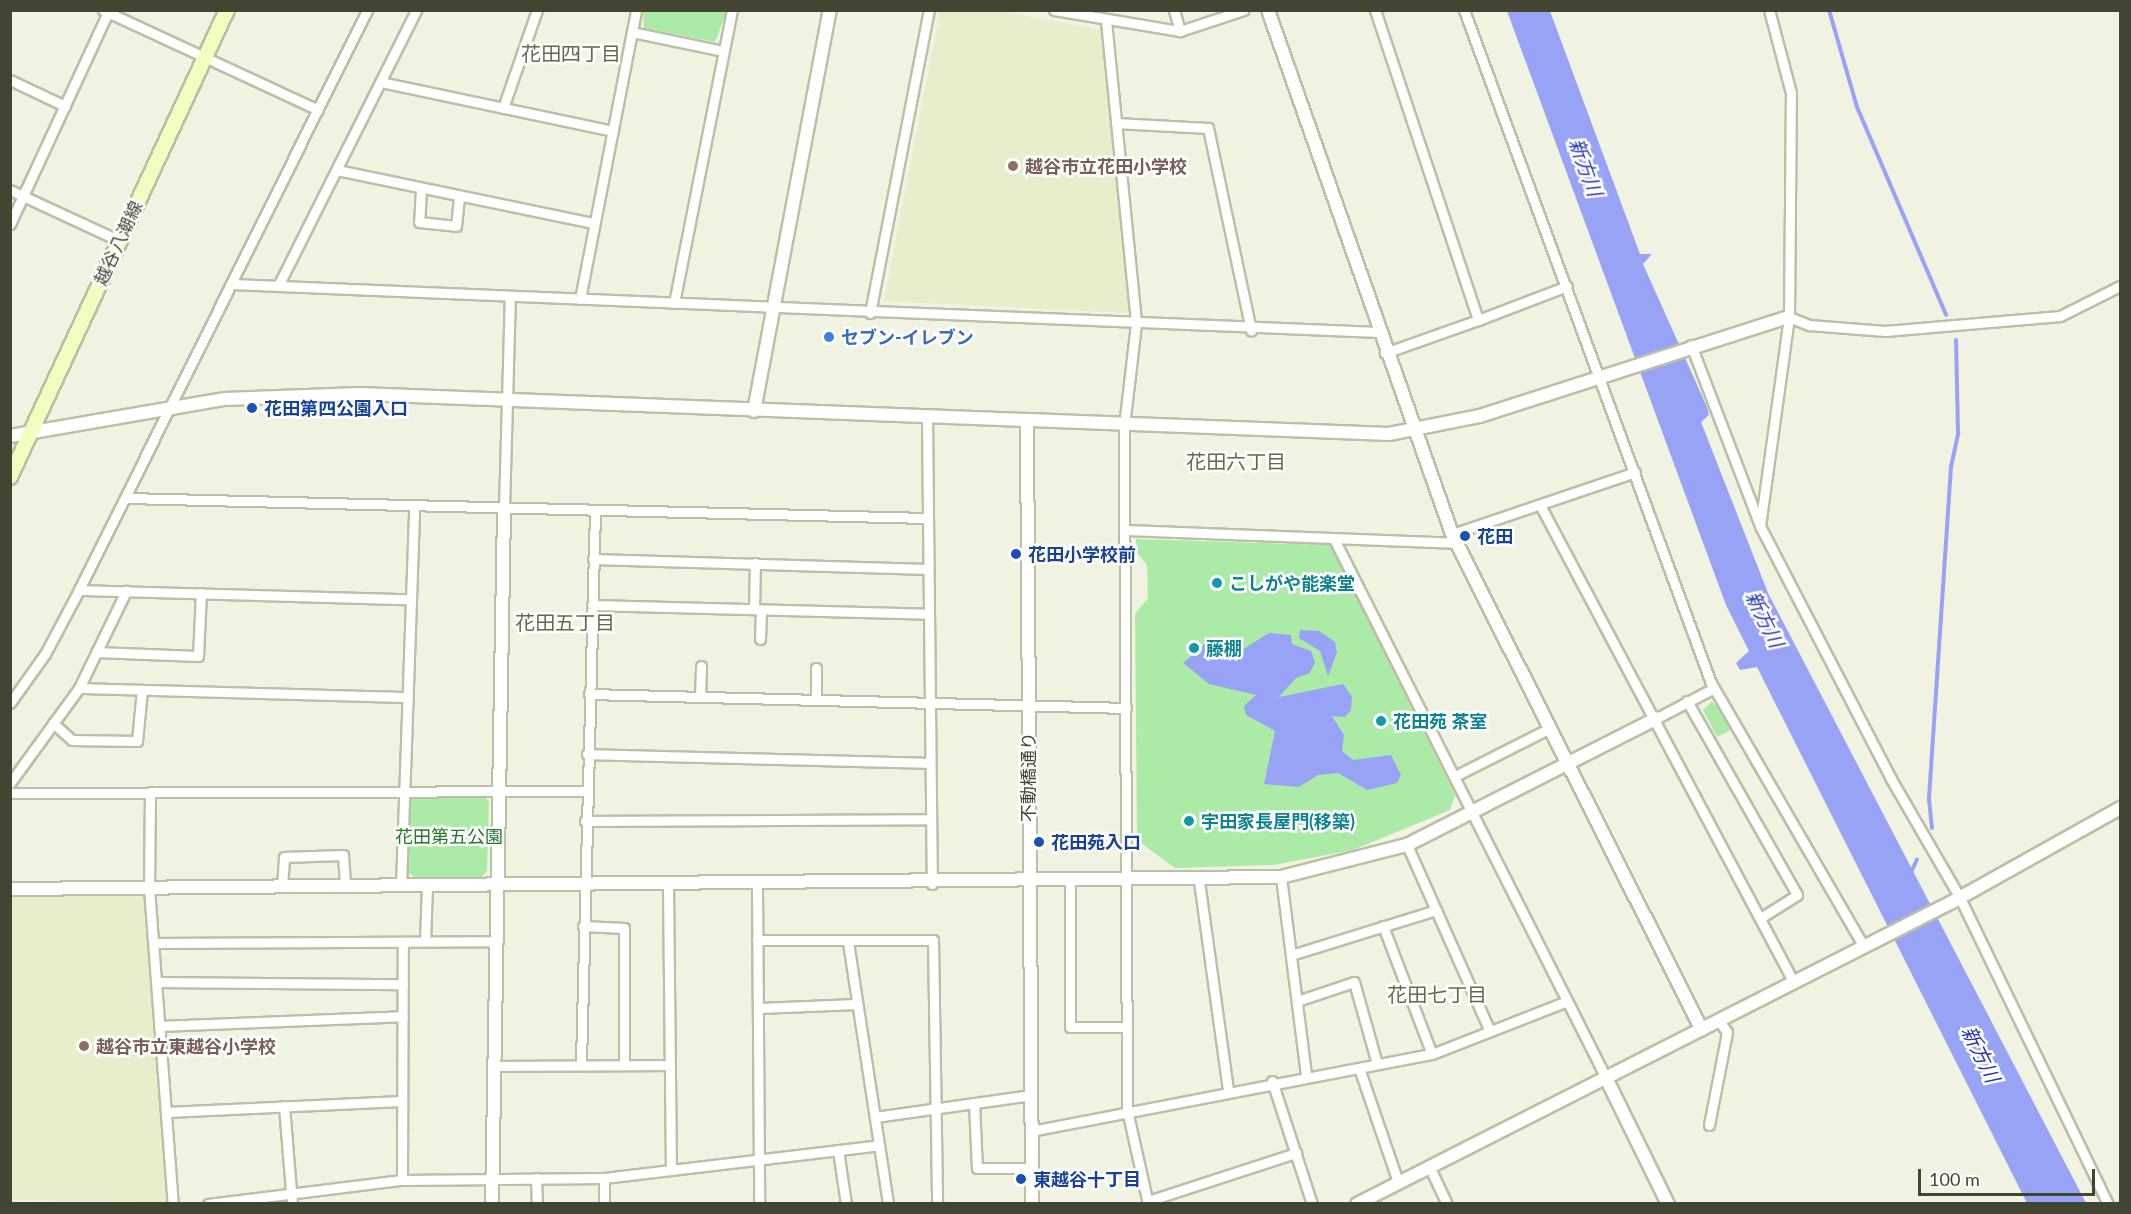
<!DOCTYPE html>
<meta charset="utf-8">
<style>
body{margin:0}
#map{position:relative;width:2131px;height:1214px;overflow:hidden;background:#f0f3e2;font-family:Lato,"Noto Sans JP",sans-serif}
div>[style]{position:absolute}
.education>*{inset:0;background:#e7eecb}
.green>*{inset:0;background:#aceba7}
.water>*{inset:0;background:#98a3f6}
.stream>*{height:4px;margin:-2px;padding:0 2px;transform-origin:2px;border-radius:2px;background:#98a3f6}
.roads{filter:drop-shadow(2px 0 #bbbfa4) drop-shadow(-2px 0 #bbbfa4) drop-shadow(0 2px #bbbfa4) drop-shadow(0 -2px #bbbfa4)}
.minor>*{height:9px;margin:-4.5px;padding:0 4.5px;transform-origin:4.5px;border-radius:4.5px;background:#fff}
.tertiary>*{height:12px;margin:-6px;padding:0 6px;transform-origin:6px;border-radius:6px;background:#fff}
.secondary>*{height:14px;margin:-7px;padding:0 7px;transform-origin:7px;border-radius:7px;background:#f0ffc0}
.dots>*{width:16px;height:16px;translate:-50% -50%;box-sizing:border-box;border:3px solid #fff;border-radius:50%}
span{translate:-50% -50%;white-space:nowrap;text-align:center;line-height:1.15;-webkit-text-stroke:5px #fff;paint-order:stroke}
.education-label{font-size:18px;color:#785e54;font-weight:700}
.left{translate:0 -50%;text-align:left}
.street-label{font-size:18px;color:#434532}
.shop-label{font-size:18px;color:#366cbe;font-weight:700}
.transit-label{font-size:18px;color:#164399;font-weight:700}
.culture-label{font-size:18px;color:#0d838f;font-weight:700}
.park-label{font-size:18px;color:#217b2a}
.neighbourhood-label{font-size:20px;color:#666949}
.water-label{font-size:20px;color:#2332b9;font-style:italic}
.frame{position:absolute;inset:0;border:12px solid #434532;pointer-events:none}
.scale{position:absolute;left:1918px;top:1169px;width:177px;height:27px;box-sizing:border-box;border:3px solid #434532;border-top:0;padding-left:8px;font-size:18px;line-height:21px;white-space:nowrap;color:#434532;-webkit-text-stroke:4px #fff;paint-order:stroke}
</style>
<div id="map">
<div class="education">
<i style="clip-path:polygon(940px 11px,998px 11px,1102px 30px,1130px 313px,884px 301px)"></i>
<i style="clip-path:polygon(11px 892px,147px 892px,169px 1202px,11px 1200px)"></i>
</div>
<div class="green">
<i style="clip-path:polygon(643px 11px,643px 10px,727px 11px,715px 42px,644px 28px)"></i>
<i style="clip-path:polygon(1136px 539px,1330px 545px,1455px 795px,1450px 810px,1353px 850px,1274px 865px,1175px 868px,1137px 840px,1135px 614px,1148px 598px,1147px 565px,1136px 552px)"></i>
<i style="clip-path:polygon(1712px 701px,1735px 728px,1717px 737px,1703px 710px)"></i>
<i style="clip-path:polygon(415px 796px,483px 796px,489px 801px,487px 871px,482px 877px,414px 877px,409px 873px,410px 801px)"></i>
</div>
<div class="water">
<i style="clip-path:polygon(1507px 11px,1550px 11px,1640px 254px,1652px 254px,1643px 264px,1707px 407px,1709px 415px,1701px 422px,1768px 593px,2086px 1203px,2027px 1203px,1757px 667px,1740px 670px,1736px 663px,1749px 651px,1726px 605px)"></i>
<i style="clip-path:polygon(1300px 630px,1319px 631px,1335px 642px,1337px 653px,1328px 676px,1320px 651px,1299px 638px)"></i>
<i style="clip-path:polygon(1269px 633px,1291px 635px,1292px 644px,1311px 651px,1315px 662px,1310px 673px,1296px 678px,1279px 697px,1343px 684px,1352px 697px,1351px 710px,1345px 717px,1332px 716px,1344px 735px,1342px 751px,1353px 760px,1391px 755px,1401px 775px,1397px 783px,1367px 790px,1338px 773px,1318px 775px,1299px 787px,1264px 784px,1275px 731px,1246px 715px,1244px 706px,1256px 695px,1209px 684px,1183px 663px,1206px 643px,1237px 653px)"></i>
</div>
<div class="stream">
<i style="left:1829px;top:10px;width:101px;rotate:73.9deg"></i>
<i style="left:1857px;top:107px;width:226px;rotate:66.8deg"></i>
<i style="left:1932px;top:828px;width:30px;rotate:-96deg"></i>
<i style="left:1929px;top:798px;width:332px;rotate:-86.2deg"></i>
<i style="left:1951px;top:467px;width:35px;rotate:-78deg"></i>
<i style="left:1958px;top:433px;width:93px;rotate:-91.2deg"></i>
<i style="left:1910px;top:875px;width:17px;rotate:-66deg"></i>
</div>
<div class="roads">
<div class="minor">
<i style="left:103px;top:10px;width:237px;rotate:24.9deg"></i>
<i style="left:1054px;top:10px;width:128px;rotate:9.5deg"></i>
<i style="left:1180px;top:31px;width:67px;rotate:-18.2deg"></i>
<i style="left:1174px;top:10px;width:22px;rotate:74deg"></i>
<i style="left:1375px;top:10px;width:327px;rotate:71.6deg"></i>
<i style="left:1478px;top:320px;width:99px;rotate:160.5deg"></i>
<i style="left:1464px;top:10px;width:717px;rotate:69.85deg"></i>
<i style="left:1711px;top:683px;width:301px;rotate:59.9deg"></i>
<i style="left:1106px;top:21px;width:304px;rotate:84.3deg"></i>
<i style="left:1136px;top:324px;width:103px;rotate:96.7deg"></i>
<i style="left:1124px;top:426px;width:684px;rotate:89.75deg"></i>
<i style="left:1127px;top:1110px;width:96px;rotate:77.4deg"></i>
<i style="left:632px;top:32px;width:93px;rotate:11.8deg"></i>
<i style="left:10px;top:80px;width:61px;rotate:25.3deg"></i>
<i style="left:381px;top:82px;width:237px;rotate:11.9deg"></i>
<i style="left:503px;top:108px;width:104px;rotate:-70.9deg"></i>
<i style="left:1116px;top:123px;width:92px;rotate:3.1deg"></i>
<i style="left:1208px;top:128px;width:207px;rotate:78deg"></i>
<i style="left:337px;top:170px;width:262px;rotate:11.7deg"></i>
<i style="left:421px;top:188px;width:34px;rotate:93deg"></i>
<i style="left:419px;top:222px;width:37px;rotate:6deg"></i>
<i style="left:456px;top:226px;width:30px;rotate:-84deg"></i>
<i style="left:10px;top:190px;width:121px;rotate:24.9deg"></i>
<i style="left:10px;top:224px;width:236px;rotate:-65.2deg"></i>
<i style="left:232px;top:284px;width:1147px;rotate:2.4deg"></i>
<i style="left:278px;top:286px;width:309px;rotate:-63.4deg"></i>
<i style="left:580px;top:299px;width:294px;rotate:-79deg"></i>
<i style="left:674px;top:303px;width:299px;rotate:-78.8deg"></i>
<i style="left:870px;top:313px;width:309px;rotate:-79deg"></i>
<i style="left:1789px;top:317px;width:22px;rotate:22deg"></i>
<i style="left:1809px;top:325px;width:76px;rotate:4.5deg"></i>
<i style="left:1885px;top:331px;width:176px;rotate:-4.9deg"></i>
<i style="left:2060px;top:316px;width:67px;rotate:-26.6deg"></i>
<i style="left:1478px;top:320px;width:95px;rotate:-20.9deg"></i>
<i style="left:1691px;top:345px;width:194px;rotate:69.1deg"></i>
<i style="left:1760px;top:526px;width:285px;rotate:62.6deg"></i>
<i style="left:1891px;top:779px;width:138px;rotate:59.9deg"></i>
<i style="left:1960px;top:898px;width:340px;rotate:64.2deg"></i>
<i style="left:927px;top:418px;width:466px;rotate:89.4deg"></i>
<i style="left:126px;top:498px;width:802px;rotate:1.43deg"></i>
<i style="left:1540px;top:505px;width:539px;rotate:62.01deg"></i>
<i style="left:504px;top:508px;width:212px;rotate:-88.4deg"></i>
<i style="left:1760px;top:526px;width:211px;rotate:-82.1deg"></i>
<i style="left:1789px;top:317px;width:224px;rotate:-89.5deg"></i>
<i style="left:1791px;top:93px;width:86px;rotate:-104.8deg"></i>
<i style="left:1125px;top:530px;width:331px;rotate:2.2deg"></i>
<i style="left:1452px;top:534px;width:193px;rotate:-18.7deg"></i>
<i style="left:1334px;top:539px;width:602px;rotate:63.22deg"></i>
<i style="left:593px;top:559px;width:335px;rotate:1.7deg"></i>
<i style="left:79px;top:590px;width:332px;rotate:1.6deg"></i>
<i style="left:592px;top:605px;width:337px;rotate:1.5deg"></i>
<i style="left:754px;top:609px;width:46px;rotate:-88.8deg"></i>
<i style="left:760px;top:639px;width:29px;rotate:-88deg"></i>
<i style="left:96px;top:652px;width:102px;rotate:2.2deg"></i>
<i style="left:198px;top:656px;width:63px;rotate:-87.3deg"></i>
<i style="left:79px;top:688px;width:329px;rotate:1.6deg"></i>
<i style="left:589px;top:694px;width:537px;rotate:1.49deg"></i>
<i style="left:700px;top:697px;width:31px;rotate:-88deg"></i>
<i style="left:816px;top:700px;width:32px;rotate:-90deg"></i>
<i style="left:1687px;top:701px;width:223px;rotate:60.4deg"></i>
<i style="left:1797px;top:895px;width:40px;rotate:148deg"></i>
<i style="left:10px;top:703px;width:60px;rotate:-54.5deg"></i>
<i style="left:45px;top:654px;width:72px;rotate:-62deg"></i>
<i style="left:79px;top:590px;width:648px;rotate:-63.59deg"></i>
<i style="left:1657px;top:718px;width:64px;rotate:-27.8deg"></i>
<i style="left:53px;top:723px;width:25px;rotate:42deg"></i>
<i style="left:72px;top:740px;width:65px;rotate:0.9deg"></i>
<i style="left:137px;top:741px;width:51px;rotate:-84.4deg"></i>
<i style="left:587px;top:754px;width:343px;rotate:1.5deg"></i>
<i style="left:1455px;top:776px;width:104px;rotate:-26.8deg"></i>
<i style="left:10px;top:783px;width:117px;rotate:-54deg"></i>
<i style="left:79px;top:688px;width:108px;rotate:-64.1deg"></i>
<i style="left:150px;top:792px;width:96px;rotate:90.6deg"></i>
<i style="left:149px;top:888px;width:317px;rotate:85.7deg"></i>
<i style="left:10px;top:793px;width:576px;rotate:-0.2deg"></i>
<i style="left:585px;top:821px;width:345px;rotate:-0.3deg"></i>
<i style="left:1407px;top:845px;width:204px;rotate:66deg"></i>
<i style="left:1281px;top:877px;width:200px;rotate:82.8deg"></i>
<i style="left:1199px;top:881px;width:211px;rotate:82.1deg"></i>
<i style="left:1070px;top:882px;width:145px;rotate:90deg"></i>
<i style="left:1070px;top:1027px;width:57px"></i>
<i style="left:401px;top:886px;width:381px;rotate:-88deg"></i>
<i style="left:668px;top:886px;width:284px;rotate:89.4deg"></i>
<i style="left:757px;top:886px;width:318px;rotate:89.6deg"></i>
<i style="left:282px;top:887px;width:30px;rotate:-86deg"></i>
<i style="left:284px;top:857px;width:59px;rotate:-1.9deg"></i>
<i style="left:343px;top:855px;width:32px;rotate:86deg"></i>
<i style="left:583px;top:926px;width:41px;rotate:2.8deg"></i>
<i style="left:624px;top:928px;width:136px;rotate:90deg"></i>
<i style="left:1383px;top:926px;width:137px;rotate:69.1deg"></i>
<i style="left:757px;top:940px;width:176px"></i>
<i style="left:933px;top:940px;width:264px;rotate:89.1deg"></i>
<i style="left:425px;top:941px;width:55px;rotate:-87.9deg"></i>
<i style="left:848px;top:942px;width:265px;rotate:81.3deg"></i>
<i style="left:154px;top:943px;width:340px;rotate:-0.3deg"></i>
<i style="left:1291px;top:955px;width:152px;rotate:-17.2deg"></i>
<i style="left:156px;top:982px;width:247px;rotate:0.5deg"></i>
<i style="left:1297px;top:1001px;width:60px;rotate:-18.4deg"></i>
<i style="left:1354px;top:982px;width:85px;rotate:74.3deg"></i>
<i style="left:758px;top:1008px;width:99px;rotate:-2.3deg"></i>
<i style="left:159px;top:1026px;width:244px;rotate:-2.3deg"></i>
<i style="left:581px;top:1063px;width:553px;rotate:-88.55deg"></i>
<i style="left:493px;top:1066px;width:176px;rotate:-0.3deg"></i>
<i style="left:1359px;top:1068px;width:120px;rotate:71.1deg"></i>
<i style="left:1272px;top:1081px;width:129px;rotate:72deg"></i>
<i style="left:974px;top:1103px;width:65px;rotate:87.4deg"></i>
<i style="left:977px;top:1168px;width:55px"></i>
<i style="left:284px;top:1106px;width:98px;rotate:85.3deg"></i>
<i style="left:166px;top:1112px;width:236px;rotate:-2.7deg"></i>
<i style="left:875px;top:1117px;width:158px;rotate:-8deg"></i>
<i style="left:1709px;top:1125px;width:95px;rotate:-79deg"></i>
<i style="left:1727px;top:1032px;width:14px;rotate:-126deg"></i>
<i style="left:1031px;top:1131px;width:408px;rotate:-10.9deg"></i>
<i style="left:1432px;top:1054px;width:145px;rotate:-21.4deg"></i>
<i style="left:838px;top:1150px;width:55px;rotate:81.6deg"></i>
<i style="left:1429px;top:1166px;width:42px;rotate:64.7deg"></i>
<i style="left:536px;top:1178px;width:26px;rotate:88deg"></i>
<i style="left:402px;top:1180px;width:238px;rotate:-89.8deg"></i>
<i style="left:1148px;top:1201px;width:156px;rotate:-18deg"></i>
<i style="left:208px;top:1204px;width:195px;rotate:-7.1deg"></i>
<i style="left:402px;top:1180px;width:202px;rotate:-0.6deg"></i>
<i style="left:604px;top:1178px;width:277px;rotate:-6.8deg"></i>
<i style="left:604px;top:1204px;width:26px;rotate:-90deg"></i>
</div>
<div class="tertiary">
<i style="left:1268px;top:10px;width:555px;rotate:70.65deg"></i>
<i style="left:1452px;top:534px;width:555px;rotate:63.25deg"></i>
<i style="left:754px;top:411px;width:408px;rotate:-79.3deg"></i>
<i style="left:1027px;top:423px;width:781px;rotate:89.63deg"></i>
<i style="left:10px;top:436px;width:218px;rotate:-9.8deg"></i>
<i style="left:225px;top:399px;width:135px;rotate:-2.1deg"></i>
<i style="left:360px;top:394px;width:1030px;rotate:2.23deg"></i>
<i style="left:1389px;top:434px;width:93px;rotate:-11.2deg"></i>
<i style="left:1480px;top:416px;width:324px;rotate:-17.8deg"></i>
<i style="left:10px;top:889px;width:1271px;rotate:-0.54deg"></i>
<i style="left:1281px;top:877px;width:130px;rotate:-14.3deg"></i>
<i style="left:1407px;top:845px;width:280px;rotate:-26.9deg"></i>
<i style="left:1605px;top:1076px;width:143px;rotate:63.8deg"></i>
<i style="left:492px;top:1204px;width:696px;rotate:-89.01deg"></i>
<i style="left:1357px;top:1204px;width:667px;rotate:-26.91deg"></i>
<i style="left:1952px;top:902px;width:193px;rotate:-29.2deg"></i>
</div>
<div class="secondary">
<i style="left:10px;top:477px;width:515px;rotate:-65.08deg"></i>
</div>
</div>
<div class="dots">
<i style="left:1013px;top:166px;background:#8d6e63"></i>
<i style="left:829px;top:337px;background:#3f7fe0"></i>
<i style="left:252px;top:408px;background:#1a4fb4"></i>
<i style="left:1465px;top:536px;background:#1a4fb4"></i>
<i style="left:1016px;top:554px;background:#1a4fb4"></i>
<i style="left:1217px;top:583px;background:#0f9aa8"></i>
<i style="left:1194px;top:648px;background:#0f9aa8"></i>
<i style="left:1381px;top:721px;background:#0f9aa8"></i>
<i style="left:1189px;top:821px;background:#0f9aa8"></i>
<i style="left:1039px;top:842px;background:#1a4fb4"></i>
<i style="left:84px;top:1046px;background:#8d6e63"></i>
<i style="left:1021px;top:1179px;background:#1a4fb4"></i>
</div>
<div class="education-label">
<span class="left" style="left:1025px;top:166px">越谷市立花田小学校</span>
<span class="left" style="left:96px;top:1046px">越谷市立東越谷小学校</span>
</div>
<div class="street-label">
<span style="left:118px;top:243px;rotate:-65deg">越谷八潮線</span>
<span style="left:1028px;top:777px;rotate:-90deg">不動橋通り</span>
</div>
<div class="shop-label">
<span class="left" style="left:841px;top:337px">セブン-イレブン</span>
</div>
<div class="transit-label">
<span class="left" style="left:264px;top:408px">花田第四公園入口</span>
<span class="left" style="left:1477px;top:536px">花田</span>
<span class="left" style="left:1028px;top:554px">花田小学校前</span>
<span class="left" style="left:1051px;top:842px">花田苑入口</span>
<span class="left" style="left:1033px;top:1179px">東越谷十丁目</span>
</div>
<div class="culture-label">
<span class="left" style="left:1229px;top:583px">こしがや能楽堂</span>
<span class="left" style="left:1206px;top:648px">藤棚</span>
<span class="left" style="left:1393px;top:721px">花田苑 茶室</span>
<span class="left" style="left:1201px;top:821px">宇田家長屋門(移築)</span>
</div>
<div class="park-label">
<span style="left:449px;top:836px">花田第五公園</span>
</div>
<div class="neighbourhood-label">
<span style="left:571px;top:53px">花田四丁目</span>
<span style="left:1236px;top:461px">花田六丁目</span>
<span style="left:565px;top:622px">花田五丁目</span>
<span style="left:1437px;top:994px">花田七丁目</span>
</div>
<div class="water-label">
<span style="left:1586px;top:167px;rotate:70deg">新方川</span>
<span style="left:1765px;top:619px;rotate:64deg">新方川</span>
<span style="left:1981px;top:1054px;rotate:64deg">新方川</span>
</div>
<div class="frame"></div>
<div class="scale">100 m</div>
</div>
